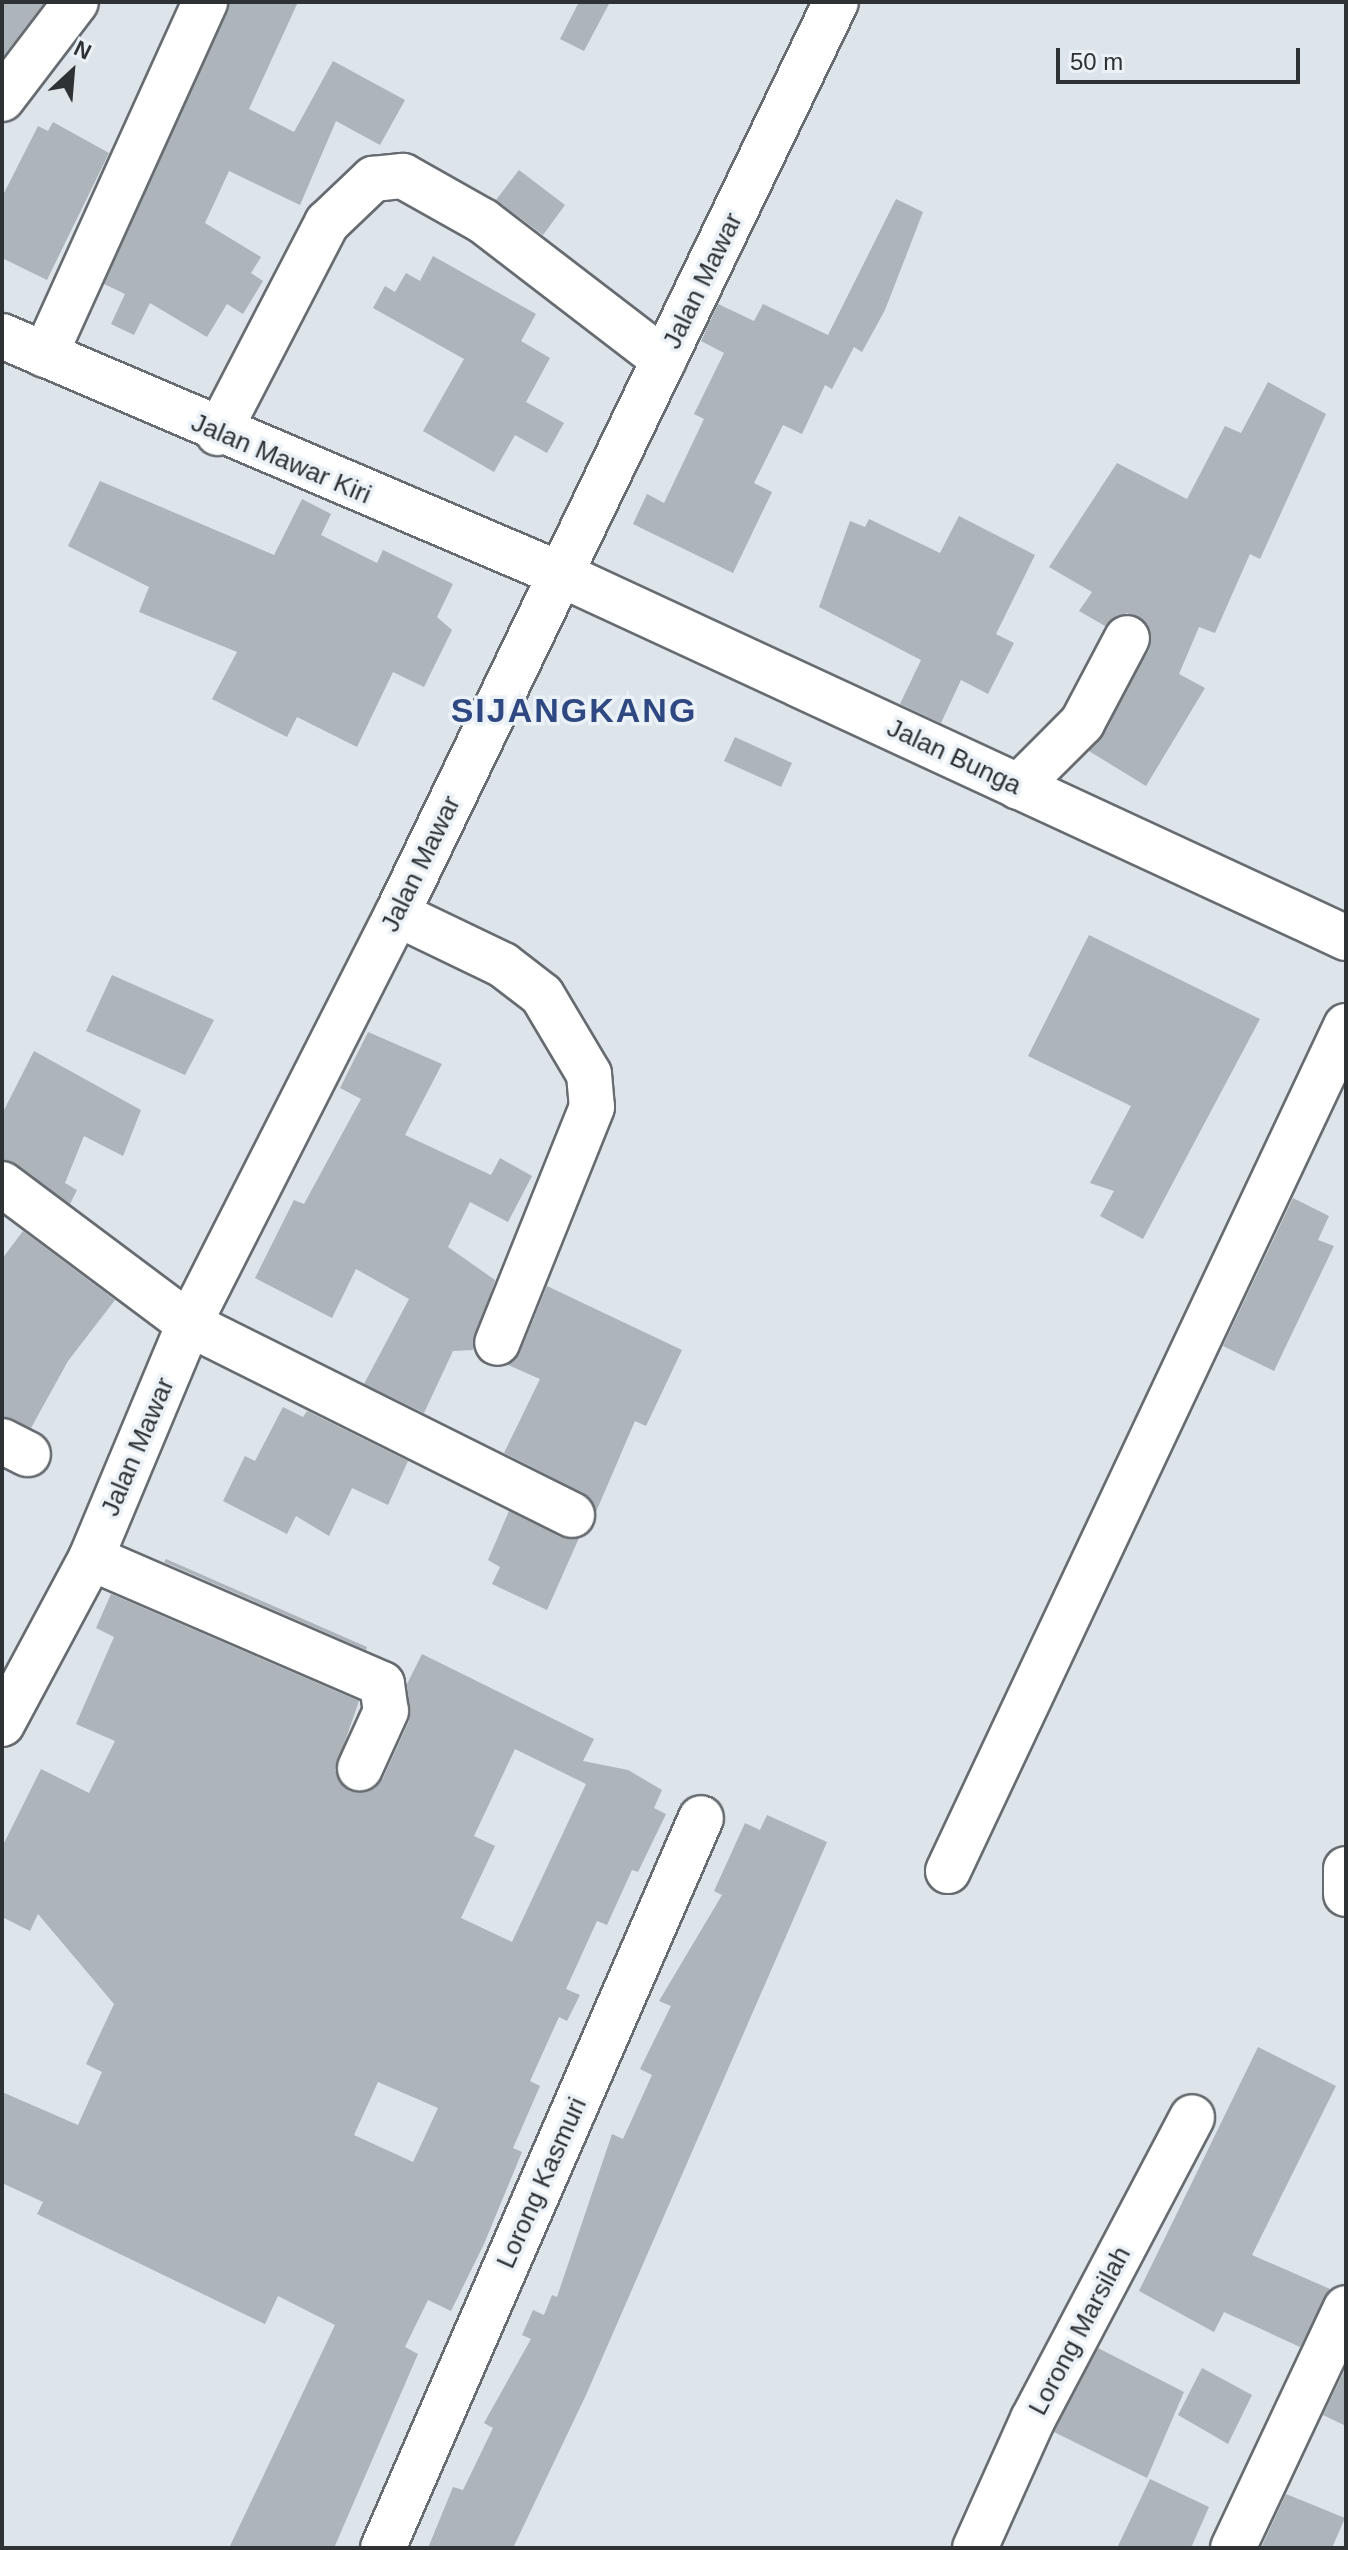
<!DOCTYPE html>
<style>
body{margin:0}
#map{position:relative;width:1348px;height:2550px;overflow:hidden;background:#dde4ea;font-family:Helvetica,sans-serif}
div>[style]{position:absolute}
.building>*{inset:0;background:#adb4ba}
.roads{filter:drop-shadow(2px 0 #666c71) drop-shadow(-2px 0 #666c71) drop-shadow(0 2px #666c71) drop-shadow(0 -2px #666c71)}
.minor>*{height:44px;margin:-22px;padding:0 22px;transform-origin:22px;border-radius:22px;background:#fff}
span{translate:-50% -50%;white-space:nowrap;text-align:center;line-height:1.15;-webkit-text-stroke:7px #eaf1f7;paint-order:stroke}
.street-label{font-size:26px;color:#2f3235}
.district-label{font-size:34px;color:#304881;font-weight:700;letter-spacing:2px}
.frame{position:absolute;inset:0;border:4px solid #2f3235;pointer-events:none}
.north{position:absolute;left:32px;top:32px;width:80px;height:80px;-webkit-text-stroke:6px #eaf1f7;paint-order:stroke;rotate:26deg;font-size:22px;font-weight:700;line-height:32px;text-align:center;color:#2f3235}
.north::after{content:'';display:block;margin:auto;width:28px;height:36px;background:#2f3235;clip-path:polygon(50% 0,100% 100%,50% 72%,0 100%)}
.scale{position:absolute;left:1056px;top:48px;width:244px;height:36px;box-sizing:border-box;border:4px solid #2f3235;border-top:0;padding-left:10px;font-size:24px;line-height:28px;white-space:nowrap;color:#2f3235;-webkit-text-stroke:6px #eaf1f7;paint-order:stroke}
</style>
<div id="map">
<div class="building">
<i style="clip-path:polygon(2px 2px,45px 2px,2px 58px)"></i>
<i style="clip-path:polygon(230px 2px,298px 2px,249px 109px,294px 132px,333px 61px,405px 100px,380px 145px,336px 121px,300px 205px,229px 171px,205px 223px,261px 257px,251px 273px,263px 281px,243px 314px,227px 304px,207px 337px,150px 303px,134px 335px,111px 324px,125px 294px,104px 284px)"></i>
<i style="clip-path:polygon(579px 2px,610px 2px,584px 51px,560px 39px)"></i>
<i style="clip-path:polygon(53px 122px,109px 153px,47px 280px,2px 258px,2px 197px,38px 126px,48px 131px)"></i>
<i style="clip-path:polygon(519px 170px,565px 205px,543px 235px,496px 200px)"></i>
<i style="clip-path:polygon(896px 199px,923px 212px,885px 310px,862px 352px,854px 347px,832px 389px,825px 385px,802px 434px,783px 425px,754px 483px,772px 492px,733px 573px,633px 524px,647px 494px,664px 503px,704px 419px,694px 414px,724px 353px,701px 341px,718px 304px,754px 321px,763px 304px,828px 335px)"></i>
<i style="clip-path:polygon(433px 256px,536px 314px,521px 341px,550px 358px,526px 402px,564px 423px,547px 453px,515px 435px,494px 472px,423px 431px,464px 359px,373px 308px,385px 286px,395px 292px,406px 273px,420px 281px)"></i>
<i style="clip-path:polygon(1268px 382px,1326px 414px,1260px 559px,1250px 554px,1215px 633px,1199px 627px,1179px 674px,1205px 688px,1146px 786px,1089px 751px,1149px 650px,1148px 625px,1127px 613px,1105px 626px,1079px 611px,1092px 592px,1049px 567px,1117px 463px,1187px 499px,1225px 426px,1241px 433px)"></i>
<i style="clip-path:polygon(100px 481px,274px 555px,302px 499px,331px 514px,321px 535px,377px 563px,383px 550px,453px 584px,437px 617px,452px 630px,424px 687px,393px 672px,357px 747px,297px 717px,287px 737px,212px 699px,237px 652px,139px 612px,149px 587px,68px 546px)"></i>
<i style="clip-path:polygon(959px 516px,1035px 555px,996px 634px,1014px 643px,988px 694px,961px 680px,941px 723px,900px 704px,921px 660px,819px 607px,850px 521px,865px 527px,869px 519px,940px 553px)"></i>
<i style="clip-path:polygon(735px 737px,792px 763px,781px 787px,724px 761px)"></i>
<i style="clip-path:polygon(1089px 935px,1260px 1019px,1143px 1239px,1100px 1216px,1114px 1191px,1090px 1183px,1131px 1106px,1028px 1056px)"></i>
<i style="clip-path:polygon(112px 975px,214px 1020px,185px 1075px,86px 1031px)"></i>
<i style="clip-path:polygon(368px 1032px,442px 1064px,405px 1135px,491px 1175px,500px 1158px,532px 1176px,508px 1222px,470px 1202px,448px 1247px,495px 1280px,473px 1350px,453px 1351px,424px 1413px,364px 1384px,409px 1299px,356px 1269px,332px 1318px,255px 1278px,294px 1200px,304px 1204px,361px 1099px,340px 1088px)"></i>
<i style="clip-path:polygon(34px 1051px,141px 1110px,123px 1156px,84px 1136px,65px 1183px,77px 1190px,70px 1204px,2px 1160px,2px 1114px)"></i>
<i style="clip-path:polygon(1293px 1198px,1329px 1216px,1318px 1240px,1334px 1246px,1274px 1371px,1223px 1346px)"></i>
<i style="clip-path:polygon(23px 1231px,115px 1300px,68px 1361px,31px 1428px,2px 1416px,2px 1259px)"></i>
<i style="clip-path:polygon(547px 1286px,682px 1350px,646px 1426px,635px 1421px,596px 1512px,583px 1493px,504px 1453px,540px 1379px,508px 1365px,520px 1352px)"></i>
<i style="clip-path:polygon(283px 1407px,303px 1417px,307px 1411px,408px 1461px,388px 1505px,352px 1488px,329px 1536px,296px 1516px,287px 1534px,223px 1501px,245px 1456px,255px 1461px)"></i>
<i style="clip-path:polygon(509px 1511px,561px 1537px,579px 1538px,547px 1610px,492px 1584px,500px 1567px,488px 1560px)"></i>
<i style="clip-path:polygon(166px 1559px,367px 1647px,366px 1650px,164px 1562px)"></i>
<i style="clip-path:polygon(evenodd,111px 1594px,359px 1701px,335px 1770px,350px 1791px,374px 1789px,383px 1778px,409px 1721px,407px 1684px,422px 1654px,594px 1739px,583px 1761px,628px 1770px,662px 1790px,654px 1808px,666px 1814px,638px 1872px,632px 1870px,607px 1925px,597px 1921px,566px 1989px,580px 1995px,567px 2021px,559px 2017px,530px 2081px,540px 2086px,513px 2148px,522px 2152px,484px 2244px,451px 2311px,428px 2300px,405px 2347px,418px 2354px,334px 2548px,229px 2548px,335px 2325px,278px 2296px,265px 2324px,37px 2214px,43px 2202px,2px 2183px,2px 2092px,78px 2125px,102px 2072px,86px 2064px,114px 2004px,38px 1914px,30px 1931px,2px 1917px,2px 1847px,41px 1769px,89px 1793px,115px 1741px,76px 1724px,114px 1637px,96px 1628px,111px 1594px,515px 1749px,586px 1784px,512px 1942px,461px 1918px,495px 1846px,474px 1836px,515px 1749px,111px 1594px,378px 2082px,438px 2108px,413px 2162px,354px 2135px,378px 2082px)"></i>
<i style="clip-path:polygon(767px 1815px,827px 1842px,586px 2395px,513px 2548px,428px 2548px,453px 2487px,463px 2490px,493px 2428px,484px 2423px,531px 2339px,522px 2335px,533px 2310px,544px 2315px,552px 2295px,557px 2297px,612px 2134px,623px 2139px,652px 2075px,640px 2069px,671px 2006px,659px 2001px,722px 1895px,714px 1891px,745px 1823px,760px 1830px)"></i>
<i style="clip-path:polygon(1258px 2047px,1336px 2086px,1252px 2255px,1330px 2289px,1300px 2347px,1224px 2312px,1214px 2332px,1139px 2291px)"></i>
<i style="clip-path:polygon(1098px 2348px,1184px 2392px,1147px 2478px,1054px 2432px)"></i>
<i style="clip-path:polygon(1346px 2367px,1346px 2426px,1323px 2415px)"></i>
<i style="clip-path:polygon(1202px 2368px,1252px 2395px,1228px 2444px,1178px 2415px)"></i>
<i style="clip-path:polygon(1150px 2479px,1209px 2507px,1191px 2548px,1117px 2548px)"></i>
<i style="clip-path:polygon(1286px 2494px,1345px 2518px,1332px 2548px,1261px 2548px)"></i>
</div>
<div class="roads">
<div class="minor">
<i style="left:2px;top:99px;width:122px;rotate:-52.7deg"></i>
<i style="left:2px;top:336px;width:609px;rotate:23.11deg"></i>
<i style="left:562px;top:575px;width:864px;rotate:24.84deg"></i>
<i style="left:45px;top:355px;width:388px;rotate:-65.6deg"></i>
<i style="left:218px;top:433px;width:237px;rotate:-62.6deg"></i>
<i style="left:327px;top:223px;width:64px;rotate:-43.7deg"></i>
<i style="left:373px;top:179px;width:30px;rotate:-6deg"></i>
<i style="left:403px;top:176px;width:92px;rotate:29.4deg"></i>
<i style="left:483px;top:221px;width:228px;rotate:37.5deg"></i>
<i style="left:1018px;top:787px;width:91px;rotate:-45deg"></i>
<i style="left:1082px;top:723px;width:96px;rotate:-62.1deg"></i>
<i style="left:397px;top:914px;width:118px;rotate:25.7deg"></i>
<i style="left:503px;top:965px;width:49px;rotate:37.6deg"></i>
<i style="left:542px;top:995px;width:92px;rotate:59.3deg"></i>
<i style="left:589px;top:1074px;width:33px;rotate:85deg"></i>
<i style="left:592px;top:1107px;width:254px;rotate:111.9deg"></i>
<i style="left:2px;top:1184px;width:234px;rotate:36.8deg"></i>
<i style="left:189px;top:1324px;width:428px;rotate:26.5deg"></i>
<i style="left:2px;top:1441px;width:29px;rotate:27deg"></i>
<i style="left:91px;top:1558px;width:317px;rotate:23.4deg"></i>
<i style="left:382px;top:1684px;width:27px;rotate:82deg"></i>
<i style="left:386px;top:1711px;width:63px;rotate:114.5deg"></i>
<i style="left:2px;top:1724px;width:188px;rotate:-61.8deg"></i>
<i style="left:91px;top:1558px;width:254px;rotate:-67.3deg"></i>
<i style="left:189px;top:1324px;width:460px;rotate:-63.1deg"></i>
<i style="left:397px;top:914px;width:1012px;rotate:-64.3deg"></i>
<i style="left:1346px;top:1869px;width:25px;rotate:90deg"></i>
<i style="left:948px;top:1871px;width:934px;rotate:-64.78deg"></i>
<i style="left:383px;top:2548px;width:796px;rotate:-66.46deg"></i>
<i style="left:975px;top:2548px;width:141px;rotate:-65.8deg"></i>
<i style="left:1033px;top:2419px;width:341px;rotate:-62.2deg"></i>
<i style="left:1233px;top:2548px;width:265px;rotate:-64.8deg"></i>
</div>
</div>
<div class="street-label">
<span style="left:703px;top:281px;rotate:-64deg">Jalan Mawar</span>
<span style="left:281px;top:459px;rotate:23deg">Jalan Mawar Kiri</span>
<span style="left:954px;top:757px;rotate:25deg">Jalan Bunga</span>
<span style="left:421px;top:864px;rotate:-64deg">Jalan Mawar</span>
<span style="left:138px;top:1447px;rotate:-67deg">Jalan Mawar</span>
<span style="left:542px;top:2183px;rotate:-66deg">Lorong Kasmuri</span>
<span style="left:1080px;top:2331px;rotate:-62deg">Lorong Marsilah</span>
</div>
<div class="district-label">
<span style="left:574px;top:711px">SIJANGKANG</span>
</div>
<div class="frame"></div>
<div class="north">N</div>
<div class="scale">50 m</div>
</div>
